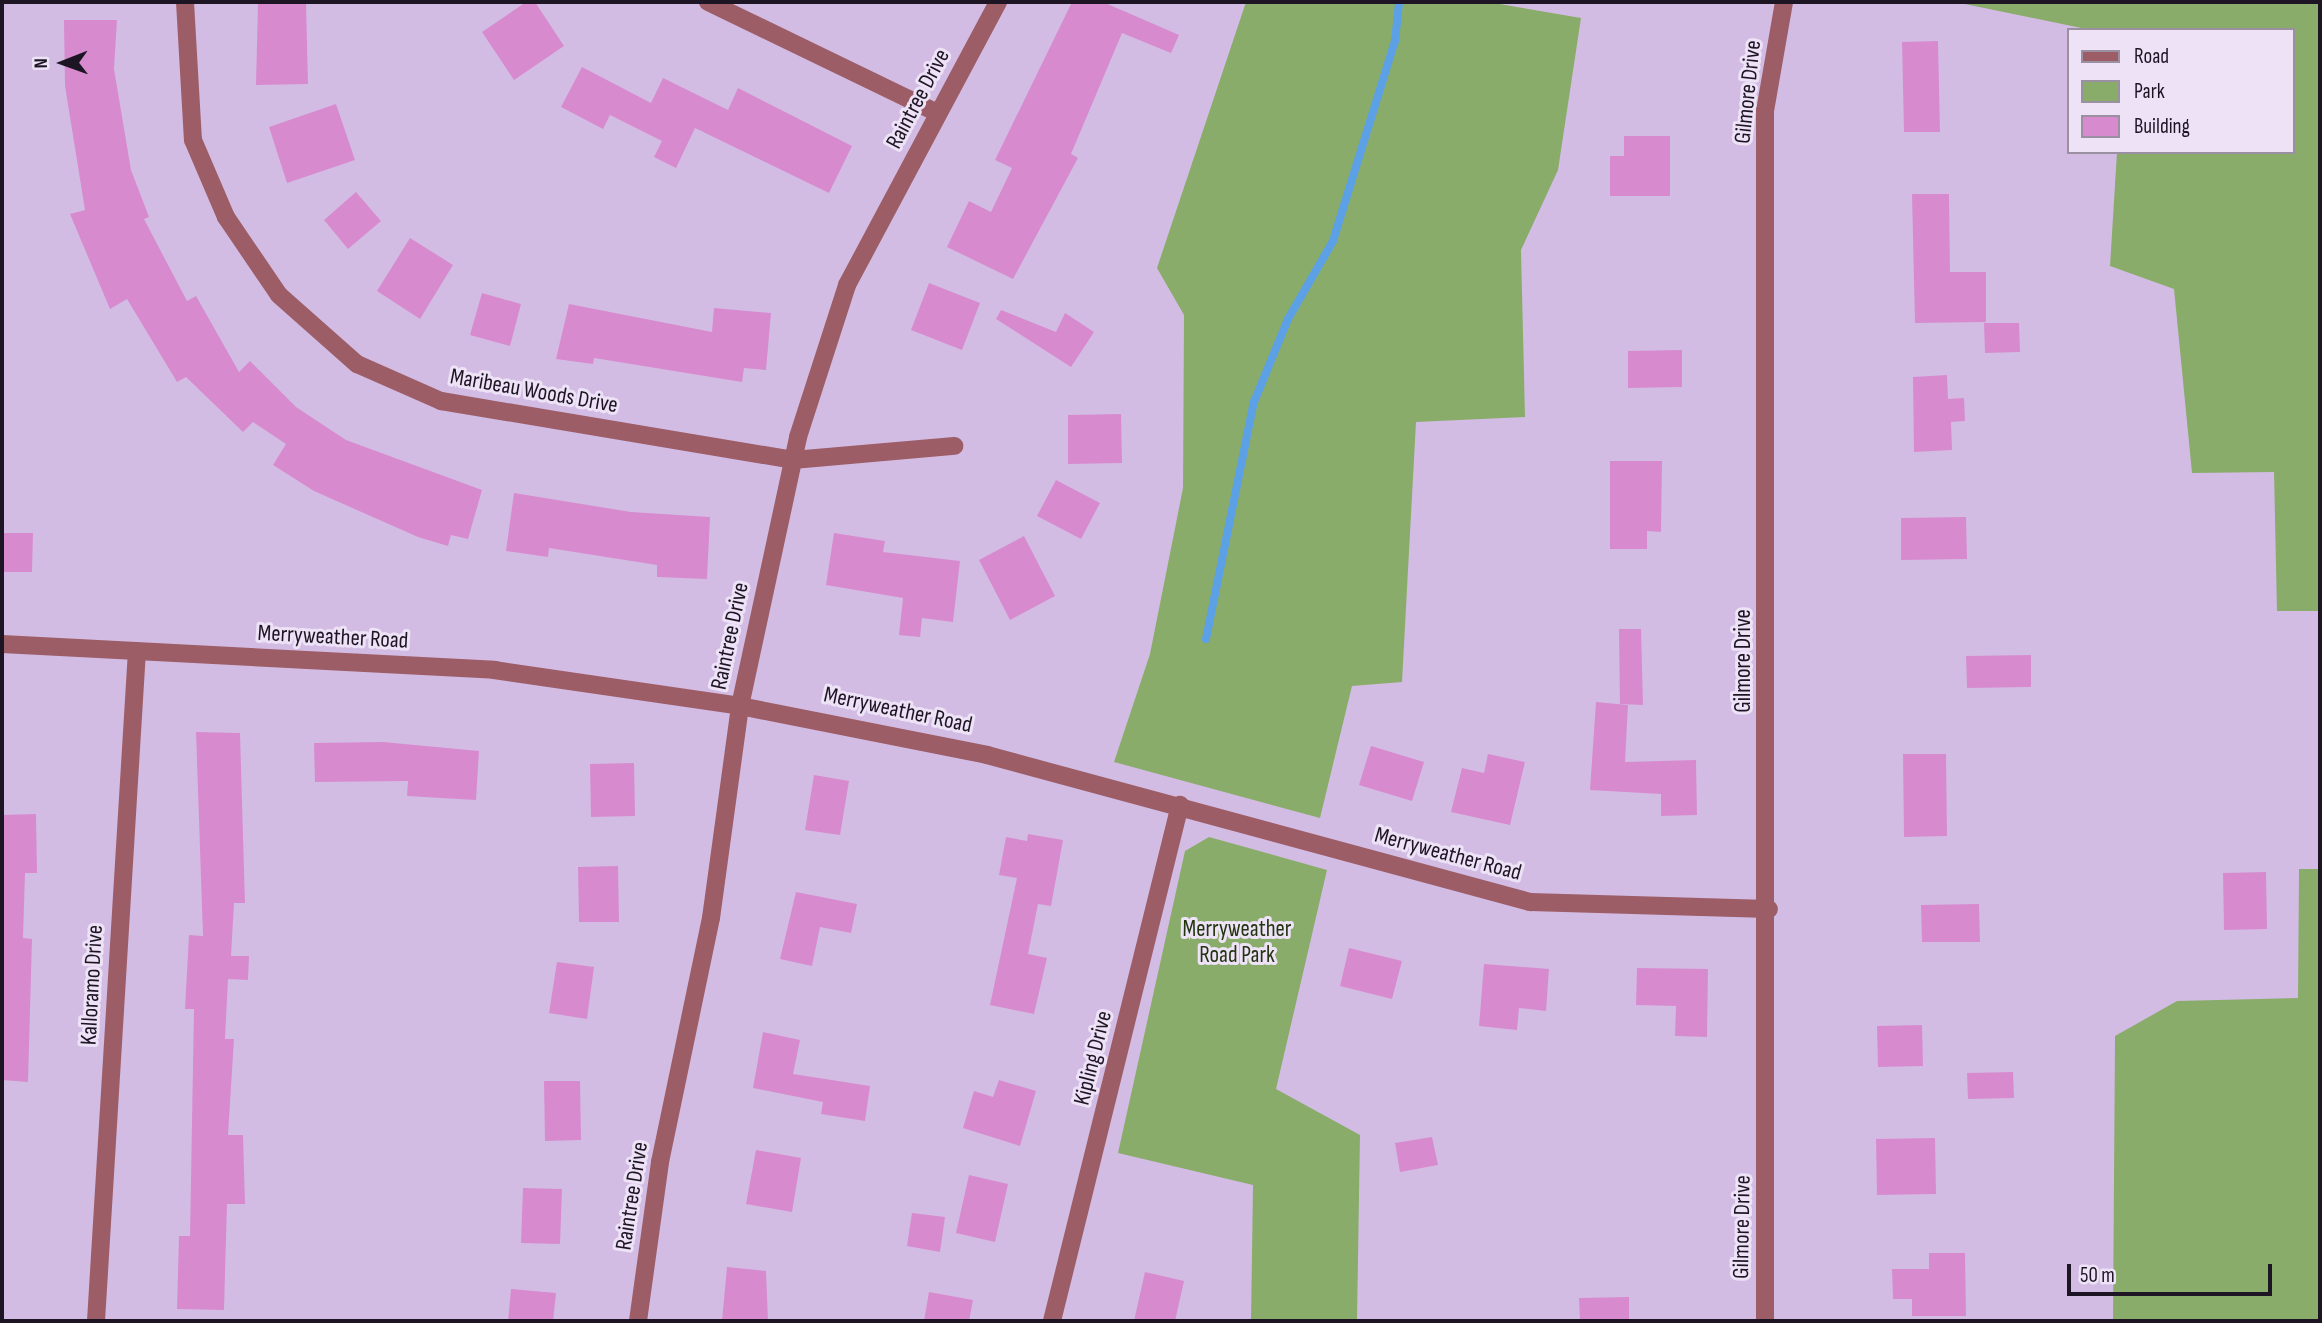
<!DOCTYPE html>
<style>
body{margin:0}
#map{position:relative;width:2322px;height:1323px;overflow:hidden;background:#d3bce4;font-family:"Sofia Sans Condensed",sans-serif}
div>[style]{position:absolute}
.green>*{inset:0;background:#8aac6b}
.stream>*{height:8px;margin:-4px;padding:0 4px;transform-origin:4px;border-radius:4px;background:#5ca0e6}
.building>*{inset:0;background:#d78bce}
.minor>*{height:18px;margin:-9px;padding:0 9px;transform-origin:9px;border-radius:9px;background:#9c5d66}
span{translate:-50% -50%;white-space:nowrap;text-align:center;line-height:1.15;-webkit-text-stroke:6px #ede2f6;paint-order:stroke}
.street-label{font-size:23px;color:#1d1523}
.park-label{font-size:23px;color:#233410}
.frame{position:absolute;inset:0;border:4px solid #1d1523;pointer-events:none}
.legend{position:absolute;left:2067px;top:28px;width:228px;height:126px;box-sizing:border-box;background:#ede2f6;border:2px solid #9a90a2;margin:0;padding:9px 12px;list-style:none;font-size:21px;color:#1d1523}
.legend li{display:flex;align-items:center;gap:14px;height:35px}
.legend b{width:35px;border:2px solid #9a90a2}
.north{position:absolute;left:28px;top:28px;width:70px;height:70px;-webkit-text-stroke:5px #ede2f6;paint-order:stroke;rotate:269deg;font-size:19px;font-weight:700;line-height:28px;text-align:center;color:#1d1523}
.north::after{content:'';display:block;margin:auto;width:24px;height:32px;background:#1d1523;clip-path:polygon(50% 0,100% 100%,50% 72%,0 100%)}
.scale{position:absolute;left:2067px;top:1264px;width:205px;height:32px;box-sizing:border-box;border:4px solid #1d1523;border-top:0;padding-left:9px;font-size:21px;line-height:24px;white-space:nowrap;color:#1d1523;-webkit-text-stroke:5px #ede2f6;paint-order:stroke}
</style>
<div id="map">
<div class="green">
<i style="clip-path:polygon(1246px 2px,1488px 2px,1581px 18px,1558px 170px,1521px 250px,1525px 417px,1416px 422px,1402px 682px,1352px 686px,1320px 818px,1114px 762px,1150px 654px,1183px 488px,1184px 315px,1157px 268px)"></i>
<i style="clip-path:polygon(1955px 2px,2320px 2px,2320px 611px,2277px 611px,2274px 472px,2192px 473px,2174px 289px,2110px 266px,2117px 152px,2292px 152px,2292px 30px,2091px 30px)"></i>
<i style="clip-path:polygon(1209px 837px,1327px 870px,1276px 1089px,1360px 1135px,1357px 1321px,1251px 1321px,1253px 1185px,1118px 1153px,1185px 851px)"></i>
<i style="clip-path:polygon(2299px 869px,2320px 869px,2320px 1321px,2113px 1321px,2115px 1036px,2177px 1001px,2298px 998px)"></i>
</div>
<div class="stream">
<i style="left:1206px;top:639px;width:242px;rotate:-78.6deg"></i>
<i style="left:1254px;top:402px;width:90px;rotate:-67.7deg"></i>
<i style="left:1288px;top:319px;width:90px;rotate:-60deg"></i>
<i style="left:1333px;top:241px;width:209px;rotate:-72.8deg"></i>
<i style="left:1395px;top:41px;width:39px;rotate:-84deg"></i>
</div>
<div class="building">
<i style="clip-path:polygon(258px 2px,306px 2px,308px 84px,256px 85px)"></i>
<i style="clip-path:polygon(526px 2px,535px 2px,564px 46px,514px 80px,482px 32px)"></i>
<i style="clip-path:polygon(1072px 2px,1103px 2px,1179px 35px,1171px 53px,1122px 33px,1071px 154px,1078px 158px,1013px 279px,947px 247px,969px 201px,991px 212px,1012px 168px,995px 160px)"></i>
<i style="clip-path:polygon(64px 20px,117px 20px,114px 69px,131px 170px,149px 217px,144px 219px,187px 301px,196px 296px,239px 372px,250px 361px,296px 407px,346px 440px,482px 490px,468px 539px,451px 535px,448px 546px,418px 537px,314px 491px,273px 465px,286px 444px,253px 422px,243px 432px,186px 377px,177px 382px,127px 299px,110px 309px,70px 214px,85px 210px,65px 86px)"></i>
<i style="clip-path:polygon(1938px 41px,1940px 132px,1904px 132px,1902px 42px)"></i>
<i style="clip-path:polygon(582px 67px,651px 103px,663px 78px,728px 110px,738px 88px,852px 146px,829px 193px,695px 128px,676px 168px,654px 157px,662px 141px,610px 115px,603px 129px,561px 107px)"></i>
<i style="clip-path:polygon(336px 104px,355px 160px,287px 183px,269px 127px)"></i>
<i style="clip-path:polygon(1624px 136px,1670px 136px,1670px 196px,1610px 196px,1610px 156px,1624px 156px)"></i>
<i style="clip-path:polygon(356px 192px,381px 221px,348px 249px,324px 220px)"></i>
<i style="clip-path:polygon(1912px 194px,1949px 194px,1950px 272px,1986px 272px,1986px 322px,1915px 323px)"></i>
<i style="clip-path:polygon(410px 238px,453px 265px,420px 319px,377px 291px)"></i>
<i style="clip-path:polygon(929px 283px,980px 303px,962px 350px,911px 330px)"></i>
<i style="clip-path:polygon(482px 293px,521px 304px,510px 346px,470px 335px)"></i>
<i style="clip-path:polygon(569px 304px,712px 332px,714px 308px,771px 313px,766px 370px,744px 368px,742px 382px,594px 358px,593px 364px,556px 359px)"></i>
<i style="clip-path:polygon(1001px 310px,1056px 332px,1065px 313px,1094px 332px,1071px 367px,996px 319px)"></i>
<i style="clip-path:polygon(1984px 323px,2019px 323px,2020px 352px,1985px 353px)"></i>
<i style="clip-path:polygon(1682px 350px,1682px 387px,1628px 388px,1628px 351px)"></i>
<i style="clip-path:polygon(1947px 375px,1948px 399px,1964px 398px,1965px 421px,1951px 422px,1952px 450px,1914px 452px,1913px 377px)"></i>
<i style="clip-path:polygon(1121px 414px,1122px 463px,1068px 464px,1068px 415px)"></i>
<i style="clip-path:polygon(1610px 461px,1662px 461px,1661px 532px,1647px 531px,1647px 549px,1610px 549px)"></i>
<i style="clip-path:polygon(1056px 480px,1100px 503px,1081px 539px,1037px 516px)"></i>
<i style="clip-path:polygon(514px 493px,631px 512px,710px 517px,707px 579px,657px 577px,657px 565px,549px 548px,548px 557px,506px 551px)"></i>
<i style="clip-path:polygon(1966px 517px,1967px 559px,1901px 560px,1901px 518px)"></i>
<i style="clip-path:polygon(2px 533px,33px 533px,32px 572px,2px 572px)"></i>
<i style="clip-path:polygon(834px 533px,885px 541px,883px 552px,960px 561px,953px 622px,922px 618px,920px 637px,899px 635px,903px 598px,826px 585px)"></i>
<i style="clip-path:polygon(1024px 536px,1055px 596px,1010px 620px,979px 560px)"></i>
<i style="clip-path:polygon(1619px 629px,1641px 629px,1643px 705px,1620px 704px)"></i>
<i style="clip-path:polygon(2031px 655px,2031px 687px,1967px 688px,1966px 656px)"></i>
<i style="clip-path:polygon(1596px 702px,1628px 705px,1625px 762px,1696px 760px,1697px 815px,1661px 816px,1661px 794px,1590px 790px)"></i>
<i style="clip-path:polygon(196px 732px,240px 733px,245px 903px,234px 903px,231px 956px,249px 956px,248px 980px,228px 979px,225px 1039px,234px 1039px,228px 1135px,243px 1135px,245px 1204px,227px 1204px,224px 1310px,177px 1309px,179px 1236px,190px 1236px,194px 1009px,185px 1009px,189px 935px,203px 936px)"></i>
<i style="clip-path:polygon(383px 742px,479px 751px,476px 800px,407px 796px,408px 781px,315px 782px,314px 743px)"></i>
<i style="clip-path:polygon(1371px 746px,1424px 762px,1412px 801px,1359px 785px)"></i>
<i style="clip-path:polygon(1488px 754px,1525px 762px,1510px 825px,1451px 812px,1462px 768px,1484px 773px)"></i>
<i style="clip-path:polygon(1903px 754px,1946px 754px,1947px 836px,1904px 837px)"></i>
<i style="clip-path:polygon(634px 763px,635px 816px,591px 817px,590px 764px)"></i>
<i style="clip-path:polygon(814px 775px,849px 781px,840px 835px,805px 830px)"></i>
<i style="clip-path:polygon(36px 814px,37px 873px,25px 873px,23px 938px,32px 939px,28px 1082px,2px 1080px,2px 815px)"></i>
<i style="clip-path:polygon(1028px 834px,1063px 840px,1051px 906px,1038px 904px,1028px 954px,1047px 958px,1034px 1014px,990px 1005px,1017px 878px,999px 875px,1006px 837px,1027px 841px)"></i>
<i style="clip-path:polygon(618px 866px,619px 922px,579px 922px,578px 867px)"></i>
<i style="clip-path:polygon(2266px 872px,2267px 929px,2224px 930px,2223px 873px)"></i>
<i style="clip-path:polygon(796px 892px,857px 904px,851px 933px,820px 927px,812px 966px,780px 959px)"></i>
<i style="clip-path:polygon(1979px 904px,1980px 942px,1922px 942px,1921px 905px)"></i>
<i style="clip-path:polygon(1349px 948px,1402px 961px,1392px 999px,1340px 986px)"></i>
<i style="clip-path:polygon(557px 962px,594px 967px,587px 1019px,549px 1013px)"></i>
<i style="clip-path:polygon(1484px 964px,1549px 969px,1546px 1011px,1519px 1008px,1517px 1030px,1479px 1026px)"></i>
<i style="clip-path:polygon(1637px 968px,1708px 969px,1707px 1037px,1675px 1036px,1676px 1006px,1636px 1005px)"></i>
<i style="clip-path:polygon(1922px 1025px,1923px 1066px,1878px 1067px,1877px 1026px)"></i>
<i style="clip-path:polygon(763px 1032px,800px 1040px,793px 1074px,870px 1086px,865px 1121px,821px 1114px,823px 1102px,753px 1088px)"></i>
<i style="clip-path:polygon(2013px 1072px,2014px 1098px,1968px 1099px,1967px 1073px)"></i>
<i style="clip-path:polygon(999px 1080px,1036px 1091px,1020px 1146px,963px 1128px,974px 1091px,993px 1097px)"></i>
<i style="clip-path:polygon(544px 1081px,580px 1081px,581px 1140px,545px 1141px)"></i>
<i style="clip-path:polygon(1432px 1137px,1438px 1165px,1400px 1172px,1395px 1143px)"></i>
<i style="clip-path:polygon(1935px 1138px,1936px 1194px,1877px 1195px,1876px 1139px)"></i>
<i style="clip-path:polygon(756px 1150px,801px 1158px,792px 1212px,746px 1204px)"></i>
<i style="clip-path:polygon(969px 1175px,1008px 1184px,995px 1242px,956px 1233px)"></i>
<i style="clip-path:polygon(523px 1188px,562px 1189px,560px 1244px,521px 1243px)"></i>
<i style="clip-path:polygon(912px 1213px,945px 1217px,940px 1252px,907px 1246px)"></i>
<i style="clip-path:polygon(1929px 1253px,1965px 1253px,1966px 1316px,1912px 1316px,1912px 1299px,1893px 1299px,1892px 1269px,1929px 1269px)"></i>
<i style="clip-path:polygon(727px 1267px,766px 1271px,768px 1321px,722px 1321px)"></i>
<i style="clip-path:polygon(1145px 1272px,1184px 1281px,1175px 1321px,1134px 1321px)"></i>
<i style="clip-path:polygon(511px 1289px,556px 1293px,553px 1321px,508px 1321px)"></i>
<i style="clip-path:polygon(929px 1292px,973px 1300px,969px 1321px,924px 1321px)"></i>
<i style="clip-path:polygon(1629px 1297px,1629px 1321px,1580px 1321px,1579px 1298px)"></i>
</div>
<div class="minor">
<i style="left:185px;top:2px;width:138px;rotate:86.7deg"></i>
<i style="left:193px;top:140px;width:84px;rotate:66.8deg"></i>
<i style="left:226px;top:217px;width:94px;rotate:55.8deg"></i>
<i style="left:279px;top:295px;width:104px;rotate:41.5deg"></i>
<i style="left:357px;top:364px;width:92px;rotate:23.8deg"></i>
<i style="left:441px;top:401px;width:357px;rotate:9.5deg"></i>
<i style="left:793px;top:460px;width:162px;rotate:-5deg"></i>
<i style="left:708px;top:2px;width:255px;rotate:25.8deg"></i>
<i style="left:2px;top:644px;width:493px;rotate:3deg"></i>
<i style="left:494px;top:670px;width:249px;rotate:8.3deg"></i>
<i style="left:740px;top:706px;width:252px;rotate:11.2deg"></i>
<i style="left:987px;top:755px;width:563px;rotate:15.15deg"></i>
<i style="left:1530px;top:902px;width:239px;rotate:1.7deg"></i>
<i style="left:96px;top:1321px;width:671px;rotate:-86.5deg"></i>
<i style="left:638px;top:1321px;width:161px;rotate:-82.1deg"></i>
<i style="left:660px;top:1162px;width:249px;rotate:-78.2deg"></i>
<i style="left:711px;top:918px;width:214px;rotate:-82.2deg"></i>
<i style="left:740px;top:706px;width:275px;rotate:-77.8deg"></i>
<i style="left:798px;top:437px;width:160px;rotate:-72.1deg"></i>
<i style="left:847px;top:285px;width:321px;rotate:-61.9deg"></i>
<i style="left:1052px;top:1321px;width:532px;rotate:-76.07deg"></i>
<i style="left:1765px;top:1321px;width:1210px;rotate:-90deg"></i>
<i style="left:1765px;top:111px;width:111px;rotate:-80.1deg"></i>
</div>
<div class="street-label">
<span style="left:1748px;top:92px;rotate:-84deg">Gilmore Drive</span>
<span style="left:918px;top:99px;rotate:-62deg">Raintree Drive</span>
<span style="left:534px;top:391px;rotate:10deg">Maribeau Woods Drive</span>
<span style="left:730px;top:636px;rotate:-78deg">Raintree Drive</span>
<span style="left:333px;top:637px;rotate:3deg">Merryweather Road</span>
<span style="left:1743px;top:661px;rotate:-90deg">Gilmore Drive</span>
<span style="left:898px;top:710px;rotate:12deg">Merryweather Road</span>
<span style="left:1448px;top:854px;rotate:15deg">Merryweather Road</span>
<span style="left:92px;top:985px;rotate:-87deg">Kalloramo Drive</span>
<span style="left:1093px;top:1058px;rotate:-76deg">Kipling Drive</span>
<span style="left:632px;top:1196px;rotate:-81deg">Raintree Drive</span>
<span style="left:1742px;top:1227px;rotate:-89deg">Gilmore Drive</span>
</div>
<div class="park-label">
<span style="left:1237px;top:942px">Merryweather<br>Road Park</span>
</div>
<div class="frame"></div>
<ul class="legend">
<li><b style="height:9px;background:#9c5d66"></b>Road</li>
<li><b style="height:19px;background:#8aac6b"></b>Park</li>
<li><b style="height:19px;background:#d78bce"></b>Building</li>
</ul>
<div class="north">N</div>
<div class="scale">50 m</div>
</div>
